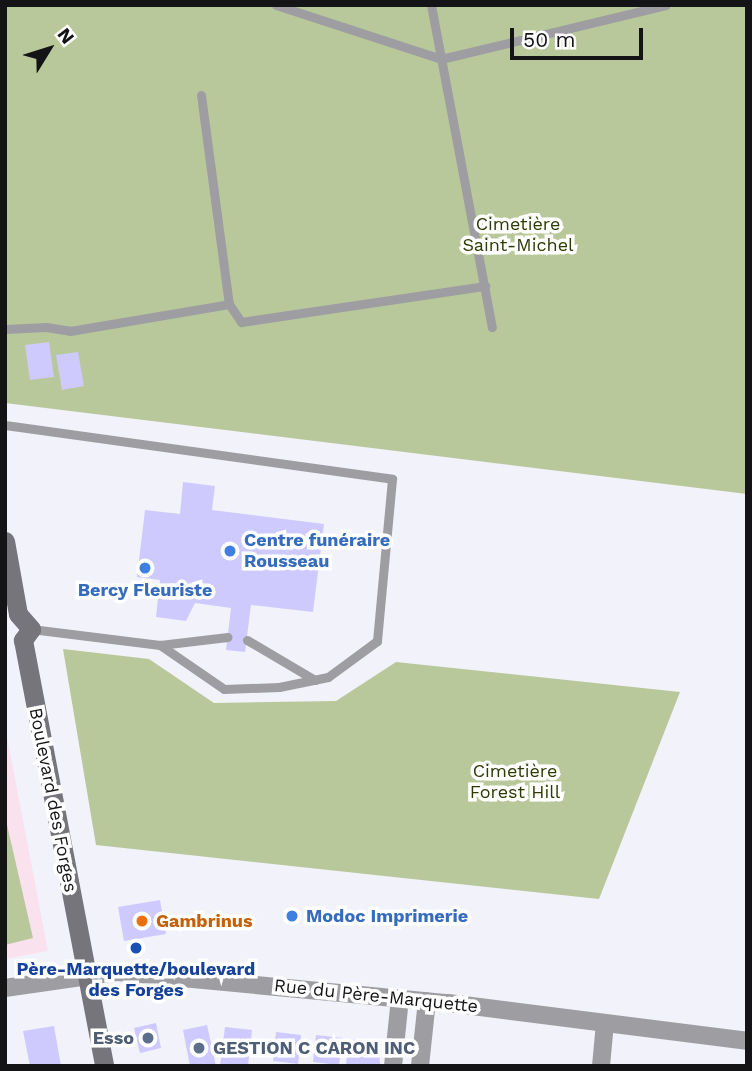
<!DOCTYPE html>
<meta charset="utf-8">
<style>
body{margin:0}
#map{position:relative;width:752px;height:1071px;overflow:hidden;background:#f2f2fb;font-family:"Work Sans",sans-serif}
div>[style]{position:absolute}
.education>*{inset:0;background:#f9e2ee}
.green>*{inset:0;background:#b9c89b}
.building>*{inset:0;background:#cecafd}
.service>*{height:9px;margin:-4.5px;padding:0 4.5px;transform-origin:4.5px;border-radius:4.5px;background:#9e9ea2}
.minor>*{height:18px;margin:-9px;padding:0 9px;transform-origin:9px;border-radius:9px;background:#9e9ea2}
.secondary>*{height:19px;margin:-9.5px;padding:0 9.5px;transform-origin:9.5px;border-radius:9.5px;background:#76757b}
.dots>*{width:19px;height:19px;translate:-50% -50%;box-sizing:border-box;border:4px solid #fff;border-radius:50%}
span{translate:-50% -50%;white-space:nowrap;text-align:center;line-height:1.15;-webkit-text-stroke:7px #fff;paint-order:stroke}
.park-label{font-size:18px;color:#2d3b00}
.shop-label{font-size:18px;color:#366cbe;font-weight:700}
.left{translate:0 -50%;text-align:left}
.street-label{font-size:18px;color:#141417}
.food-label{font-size:18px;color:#c56008;font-weight:700}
.transit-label{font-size:18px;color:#164399;font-weight:700}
.service-label{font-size:18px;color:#4e5e75;font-weight:700}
.right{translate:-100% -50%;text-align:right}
.frame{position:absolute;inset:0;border:7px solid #141417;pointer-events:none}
.north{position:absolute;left:14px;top:14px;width:70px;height:70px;-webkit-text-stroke:5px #fff;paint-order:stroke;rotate:52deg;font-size:19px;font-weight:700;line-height:28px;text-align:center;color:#141417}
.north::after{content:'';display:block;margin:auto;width:24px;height:32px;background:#141417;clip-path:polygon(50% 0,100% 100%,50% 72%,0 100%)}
.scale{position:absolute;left:510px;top:28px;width:133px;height:32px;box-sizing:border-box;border:4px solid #141417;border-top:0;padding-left:9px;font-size:21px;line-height:24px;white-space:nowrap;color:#141417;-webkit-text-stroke:5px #fff;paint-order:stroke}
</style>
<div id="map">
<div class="education">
<i style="clip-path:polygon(5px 726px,48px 951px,5px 959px)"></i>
</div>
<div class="green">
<i style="clip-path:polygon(5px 5px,747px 5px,747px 494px,5px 403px)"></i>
<i style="clip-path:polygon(63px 649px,149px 659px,214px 703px,336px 701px,396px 662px,680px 692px,599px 899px,96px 845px)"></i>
<i style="clip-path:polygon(5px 816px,33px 938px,5px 945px)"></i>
</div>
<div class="building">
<i style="clip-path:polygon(49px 342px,54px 377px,30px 380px,25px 345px)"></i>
<i style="clip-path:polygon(78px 352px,84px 386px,62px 390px,56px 355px)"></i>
<i style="clip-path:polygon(183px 482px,215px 486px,212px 510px,324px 524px,313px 612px,251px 605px,245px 652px,226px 650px,231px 608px,195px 603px,186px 621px,156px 617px,160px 580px,137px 577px,145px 510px,180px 514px)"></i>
<i style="clip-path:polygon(160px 900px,166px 934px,124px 941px,118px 907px)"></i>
<i style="clip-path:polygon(156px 1023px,161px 1048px,140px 1053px,134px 1028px)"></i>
<i style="clip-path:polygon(207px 1025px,216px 1066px,190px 1066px,183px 1030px)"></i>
<i style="clip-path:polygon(54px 1026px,61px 1066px,30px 1066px,23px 1031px)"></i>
<i style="clip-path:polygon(225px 1027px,252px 1030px,248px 1066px,220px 1066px)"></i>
<i style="clip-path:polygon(276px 1032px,301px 1035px,298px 1064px,273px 1061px)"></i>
<i style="clip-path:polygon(316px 1035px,343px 1038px,339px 1065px,313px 1062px)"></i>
<i style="clip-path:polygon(354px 1039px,379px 1042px,380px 1066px,346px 1066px,348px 1045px,353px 1046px)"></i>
</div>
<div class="service">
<i style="left:276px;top:5px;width:174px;rotate:18.1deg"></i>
<i style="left:441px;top:59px;width:231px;rotate:-13.5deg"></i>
<i style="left:431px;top:5px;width:328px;rotate:79.3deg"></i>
<i style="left:201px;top:95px;width:211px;rotate:82.4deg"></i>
<i style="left:229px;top:304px;width:22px;rotate:56deg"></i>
<i style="left:241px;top:322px;width:247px;rotate:-8.4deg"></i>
<i style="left:5px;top:329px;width:41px;rotate:-2.8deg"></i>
<i style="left:46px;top:327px;width:24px;rotate:9deg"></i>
<i style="left:70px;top:331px;width:161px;rotate:-9.6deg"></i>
<i style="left:5px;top:425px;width:391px;rotate:7.9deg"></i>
<i style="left:392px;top:479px;width:163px;rotate:95.3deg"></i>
<i style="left:377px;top:641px;width:61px;rotate:143.7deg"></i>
<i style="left:328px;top:677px;width:50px;rotate:168.5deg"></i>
<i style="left:279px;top:687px;width:55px;rotate:177.9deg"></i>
<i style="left:224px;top:689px;width:78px;rotate:-145.5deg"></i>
<i style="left:160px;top:645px;width:130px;rotate:-172.9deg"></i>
<i style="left:247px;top:640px;width:79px;rotate:30.5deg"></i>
<i style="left:160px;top:645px;width:68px;rotate:-6.7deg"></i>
</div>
<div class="minor">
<i style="left:5px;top:988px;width:114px;rotate:-8.1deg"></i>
<i style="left:118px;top:972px;width:331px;rotate:5.4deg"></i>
<i style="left:448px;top:1003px;width:301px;rotate:7.2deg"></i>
<i style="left:393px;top:1066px;width:68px;rotate:-84.1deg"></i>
<i style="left:420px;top:1066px;width:65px;rotate:-83.9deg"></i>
<i style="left:601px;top:1066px;width:43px;rotate:-84.7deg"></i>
</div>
<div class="secondary">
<i style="left:5px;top:541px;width:74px;rotate:79.9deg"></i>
<i style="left:18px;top:614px;width:20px;rotate:49deg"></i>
<i style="left:31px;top:629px;width:14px;rotate:126deg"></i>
<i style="left:23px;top:640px;width:434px;rotate:79.2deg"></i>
</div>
<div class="dots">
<i style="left:230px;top:551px;background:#3f7fe0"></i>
<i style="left:145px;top:568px;background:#3f7fe0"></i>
<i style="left:292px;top:916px;background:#3f7fe0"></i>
<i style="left:142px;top:921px;background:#e8710a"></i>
<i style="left:136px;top:948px;background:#1a4fb4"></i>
<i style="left:148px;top:1038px;background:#5c6f8a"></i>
<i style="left:199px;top:1048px;background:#5c6f8a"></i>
</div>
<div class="park-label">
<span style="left:518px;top:235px">Cimetière<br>Saint-Michel</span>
<span style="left:515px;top:782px">Cimetière<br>Forest Hill</span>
</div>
<div class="shop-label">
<span class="left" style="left:244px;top:551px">Centre funéraire<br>Rousseau</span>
<span style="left:145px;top:590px">Bercy Fleuriste</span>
<span class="left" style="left:306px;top:916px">Modoc Imprimerie</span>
</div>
<div class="street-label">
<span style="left:53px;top:800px;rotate:79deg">Boulevard des Forges</span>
<span style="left:376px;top:996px;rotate:6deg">Rue du Père-Marquette</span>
</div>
<div class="food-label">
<span class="left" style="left:156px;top:921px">Gambrinus</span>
</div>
<div class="transit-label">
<span style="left:136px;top:980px">Père-Marquette/boulevard<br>des Forges</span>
</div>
<div class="service-label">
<span class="right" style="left:134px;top:1038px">Esso</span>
<span class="left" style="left:213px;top:1048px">GESTION C CARON INC</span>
</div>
<div class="frame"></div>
<div class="north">N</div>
<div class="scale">50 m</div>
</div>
